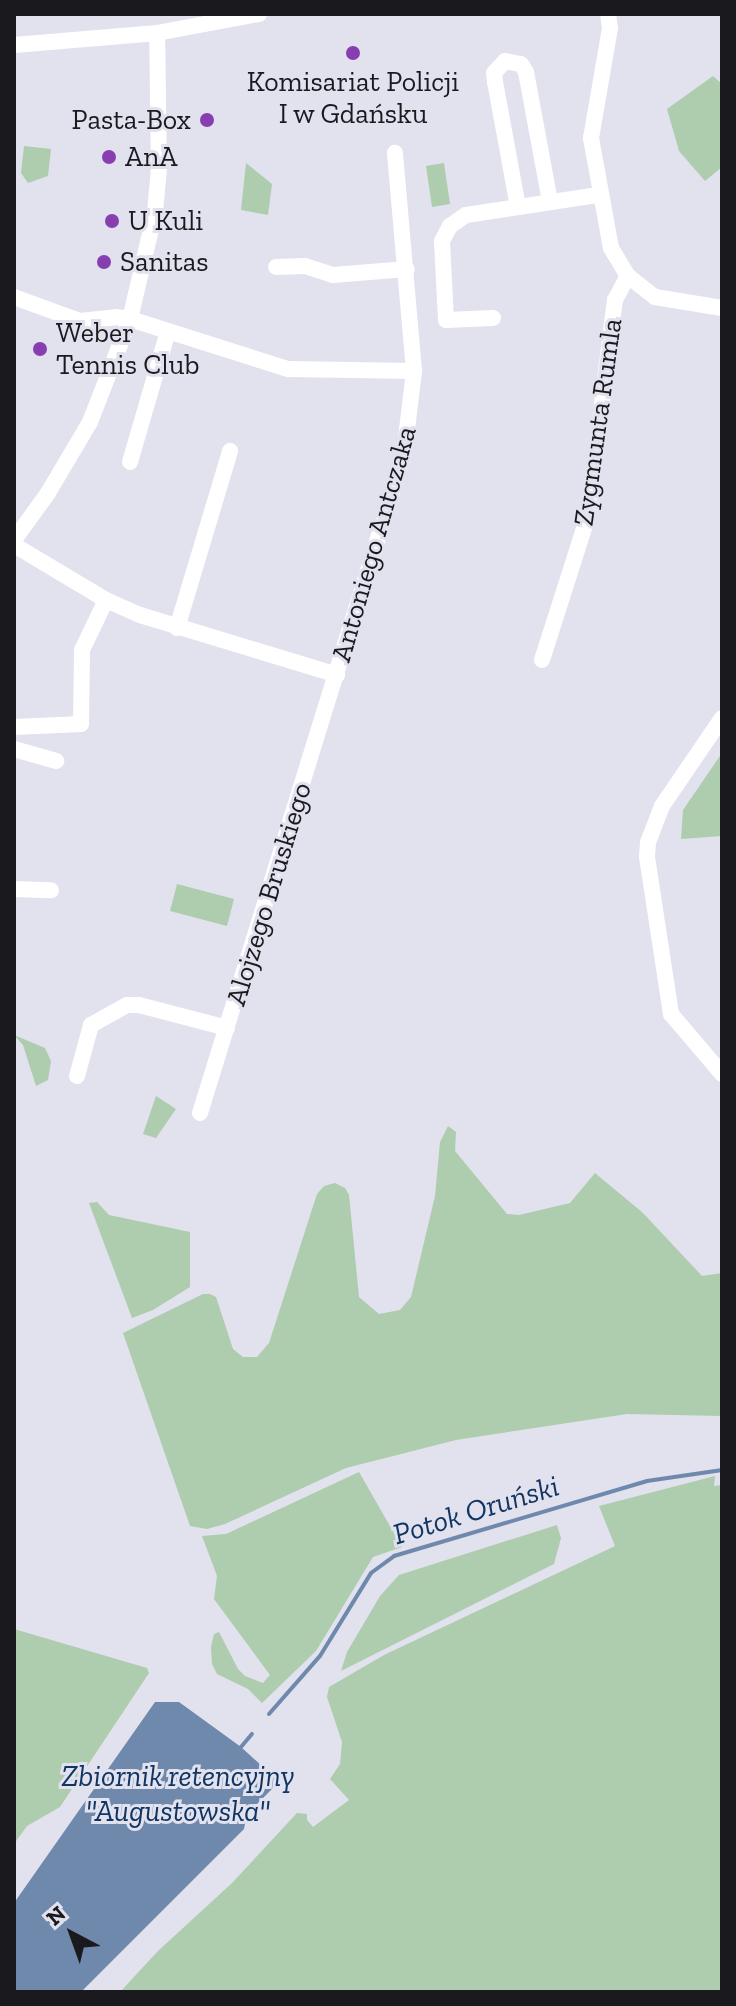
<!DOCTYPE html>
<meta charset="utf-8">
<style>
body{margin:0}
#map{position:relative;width:736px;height:2006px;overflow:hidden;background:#e2e1ee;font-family:"Zilla Slab",serif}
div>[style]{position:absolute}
.green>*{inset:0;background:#aeccae}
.water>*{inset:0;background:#6f89ad}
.stream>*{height:4px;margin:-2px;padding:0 2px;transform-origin:2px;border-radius:2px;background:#6f89ad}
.minor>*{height:16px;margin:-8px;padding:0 8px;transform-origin:8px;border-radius:8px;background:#fff}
.dots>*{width:22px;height:22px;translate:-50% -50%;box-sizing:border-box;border:4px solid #e2e1ee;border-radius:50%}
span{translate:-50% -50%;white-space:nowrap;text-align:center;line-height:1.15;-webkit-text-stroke:6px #e2e1ee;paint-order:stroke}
.poi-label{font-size:28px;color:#1a1a1e}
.right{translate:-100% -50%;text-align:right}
.left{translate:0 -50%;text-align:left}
.street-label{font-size:28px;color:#1a1a1e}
.water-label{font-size:30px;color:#113563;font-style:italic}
.frame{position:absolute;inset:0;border:16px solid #1a1a1e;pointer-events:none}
.north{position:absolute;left:32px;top:1894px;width:80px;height:80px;-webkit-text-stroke:6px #e2e1ee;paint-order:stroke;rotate:319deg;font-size:22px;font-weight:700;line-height:32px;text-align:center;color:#1a1a1e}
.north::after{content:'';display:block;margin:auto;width:28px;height:36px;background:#1a1a1e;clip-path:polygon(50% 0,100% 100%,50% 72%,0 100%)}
</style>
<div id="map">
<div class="green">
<i style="clip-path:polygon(713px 76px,722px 84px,722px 167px,705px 181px,679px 151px,667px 109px)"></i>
<i style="clip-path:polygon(24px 146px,51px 149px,48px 176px,28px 183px,21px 173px)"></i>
<i style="clip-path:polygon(246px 163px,272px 184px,268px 215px,241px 210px)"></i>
<i style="clip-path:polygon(444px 163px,450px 204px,432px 207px,426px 166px)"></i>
<i style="clip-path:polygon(722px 753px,722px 836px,681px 839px,683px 810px)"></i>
<i style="clip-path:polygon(177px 884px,234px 899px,227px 926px,170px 911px)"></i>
<i style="clip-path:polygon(14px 1035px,45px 1048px,51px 1061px,48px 1080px,36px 1086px,23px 1045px)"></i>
<i style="clip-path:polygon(156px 1096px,176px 1109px,156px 1138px,143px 1134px)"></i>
<i style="clip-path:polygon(448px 1126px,456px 1132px,455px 1151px,507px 1214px,519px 1215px,570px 1203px,595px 1173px,643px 1213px,702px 1276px,722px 1273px,722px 1416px,627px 1414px,456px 1440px,346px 1468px,225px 1524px,207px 1529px,190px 1526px,123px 1333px,203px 1294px,210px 1294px,216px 1297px,233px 1349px,243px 1357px,257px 1357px,269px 1343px,317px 1194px,324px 1186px,335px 1183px,345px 1188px,349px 1195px,359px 1297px,379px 1314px,400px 1310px,411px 1297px,435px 1196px,440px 1142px)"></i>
<i style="clip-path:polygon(97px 1202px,109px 1215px,190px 1232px,190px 1287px,153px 1310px,132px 1318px,89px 1203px)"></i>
<i style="clip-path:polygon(359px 1472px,402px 1547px,373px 1557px,316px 1651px,262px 1703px,248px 1689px,217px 1674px,212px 1664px,211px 1647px,214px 1634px,219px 1632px,238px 1669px,245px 1676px,263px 1683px,270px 1675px,214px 1599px,217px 1576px,202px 1536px,226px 1534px)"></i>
<i style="clip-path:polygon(715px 1476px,714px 1486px,722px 1485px,722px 1992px,120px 1992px,158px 1951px,232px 1883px,297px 1813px,307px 1814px,307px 1820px,313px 1827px,349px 1800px,330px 1779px,340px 1764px,342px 1742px,327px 1697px,329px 1687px,384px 1655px,615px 1546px,599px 1506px)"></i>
<i style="clip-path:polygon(557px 1525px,561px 1538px,554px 1564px,341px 1671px,347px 1652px,380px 1596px,399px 1575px)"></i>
<i style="clip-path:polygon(14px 1629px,147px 1668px,149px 1673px,60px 1807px,27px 1826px,14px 1844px)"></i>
</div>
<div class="water">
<i style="clip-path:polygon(155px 1702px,179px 1702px,241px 1747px,275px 1778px,275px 1786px,247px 1814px,244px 1829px,81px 1992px,14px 1992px,14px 1903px)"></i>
</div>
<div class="stream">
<i style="left:269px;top:1714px;width:77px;rotate:-48.7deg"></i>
<i style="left:320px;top:1656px;width:97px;rotate:-58.4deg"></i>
<i style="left:371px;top:1573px;width:29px;rotate:-36deg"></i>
<i style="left:394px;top:1556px;width:264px;rotate:-16.5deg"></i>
<i style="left:647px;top:1481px;width:76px;rotate:-8.3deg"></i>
<i style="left:241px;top:1747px;width:17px;rotate:-50deg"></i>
</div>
<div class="minor">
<i style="left:608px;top:14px;width:14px;rotate:82deg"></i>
<i style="left:610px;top:28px;width:112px;rotate:99.8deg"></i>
<i style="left:591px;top:138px;width:112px;rotate:79.7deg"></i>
<i style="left:611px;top:248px;width:33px;rotate:59deg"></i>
<i style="left:628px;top:276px;width:34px;rotate:38deg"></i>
<i style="left:655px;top:297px;width:68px;rotate:9.3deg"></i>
<i style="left:14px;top:45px;width:144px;rotate:-4.8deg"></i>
<i style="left:157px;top:33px;width:104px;rotate:-10.6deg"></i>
<i style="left:518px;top:207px;width:127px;rotate:-100.4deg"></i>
<i style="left:495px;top:82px;width:9px;rotate:-96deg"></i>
<i style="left:494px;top:73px;width:16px;rotate:-47deg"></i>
<i style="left:505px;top:61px;width:16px;rotate:11deg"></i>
<i style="left:521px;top:64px;width:9px;rotate:58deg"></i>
<i style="left:526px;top:72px;width:132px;rotate:79.5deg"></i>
<i style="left:276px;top:267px;width:29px;rotate:-2deg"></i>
<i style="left:305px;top:266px;width:29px;rotate:18deg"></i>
<i style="left:333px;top:275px;width:74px;rotate:-4.6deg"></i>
<i style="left:14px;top:297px;width:70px;rotate:20deg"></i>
<i style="left:80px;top:321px;width:36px;rotate:-6deg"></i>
<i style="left:116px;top:317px;width:14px;rotate:8deg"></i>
<i style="left:130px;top:319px;width:166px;rotate:17.6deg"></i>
<i style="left:288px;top:369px;width:126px;rotate:0.9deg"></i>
<i style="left:493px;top:318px;width:47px;rotate:177.6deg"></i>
<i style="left:446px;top:320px;width:79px;rotate:-92.9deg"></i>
<i style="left:442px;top:241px;width:17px;rotate:-62deg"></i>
<i style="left:450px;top:226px;width:19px;rotate:-35deg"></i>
<i style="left:466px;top:215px;width:134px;rotate:-8.6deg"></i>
<i style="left:130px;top:462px;width:136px;rotate:-73.8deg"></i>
<i style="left:14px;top:540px;width:58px;rotate:-54.1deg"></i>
<i style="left:48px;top:493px;width:82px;rotate:-59.4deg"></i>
<i style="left:90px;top:422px;width:110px;rotate:-68.8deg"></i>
<i style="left:130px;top:319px;width:110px;rotate:-76.8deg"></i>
<i style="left:155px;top:212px;width:44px;rotate:-84.8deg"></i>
<i style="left:159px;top:168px;width:135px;rotate:-90.8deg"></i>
<i style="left:14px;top:545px;width:107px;rotate:30.9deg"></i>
<i style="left:106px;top:600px;width:37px;rotate:24deg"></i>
<i style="left:140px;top:615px;width:206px;rotate:16.9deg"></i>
<i style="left:177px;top:628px;width:185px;rotate:-73.3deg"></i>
<i style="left:542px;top:660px;width:151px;rotate:-72.3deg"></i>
<i style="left:588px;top:516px;width:218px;rotate:-82.9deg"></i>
<i style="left:615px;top:300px;width:27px;rotate:-62deg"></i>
<i style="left:722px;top:718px;width:107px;rotate:124.3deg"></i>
<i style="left:662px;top:806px;width:39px;rotate:111deg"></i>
<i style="left:648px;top:842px;width:15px;rotate:94deg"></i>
<i style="left:647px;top:857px;width:159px;rotate:81.3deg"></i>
<i style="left:671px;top:1014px;width:79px;rotate:49.6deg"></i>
<i style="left:14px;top:727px;width:67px;rotate:-2.6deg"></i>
<i style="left:81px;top:724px;width:74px;rotate:-89.2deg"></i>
<i style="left:82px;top:650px;width:55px;rotate:-64.4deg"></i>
<i style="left:14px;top:749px;width:44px;rotate:15.9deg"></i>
<i style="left:14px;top:889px;width:37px;rotate:2deg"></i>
<i style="left:77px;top:1076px;width:53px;rotate:-74.6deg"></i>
<i style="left:91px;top:1025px;width:41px;rotate:-29.1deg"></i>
<i style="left:127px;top:1005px;width:12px"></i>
<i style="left:139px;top:1005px;width:91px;rotate:14.6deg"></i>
<i style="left:200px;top:1113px;width:690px;rotate:-72.8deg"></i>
<i style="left:404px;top:454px;width:84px;rotate:-83.1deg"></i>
<i style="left:414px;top:371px;width:219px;rotate:-95deg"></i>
</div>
<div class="dots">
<i style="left:353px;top:53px;background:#873eb0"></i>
<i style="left:207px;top:120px;background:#873eb0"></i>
<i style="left:109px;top:157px;background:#873eb0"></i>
<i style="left:112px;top:221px;background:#873eb0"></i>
<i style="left:104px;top:262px;background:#873eb0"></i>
<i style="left:40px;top:349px;background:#873eb0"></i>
</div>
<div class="poi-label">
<span style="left:353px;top:98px">Komisariat Policji<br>I w Gdańsku</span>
<span class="right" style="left:191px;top:120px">Pasta-Box</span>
<span class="left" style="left:125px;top:157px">AnA</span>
<span class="left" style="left:128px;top:221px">U Kuli</span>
<span class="left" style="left:120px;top:262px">Sanitas</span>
<span class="left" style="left:56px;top:349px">Weber<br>Tennis Club</span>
</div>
<div class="street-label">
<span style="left:598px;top:422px;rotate:-82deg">Zygmunta Rumla</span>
<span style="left:374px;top:544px;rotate:-74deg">Antoniego Antczaka</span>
<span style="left:269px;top:894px;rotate:-73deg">Alojzego Bruskiego</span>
</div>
<div class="water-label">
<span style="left:476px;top:1510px;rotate:-17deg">Potok Oruński</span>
<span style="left:178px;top:1793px">Zbiornik retencyjny<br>"Augustowska"</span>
</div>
<div class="frame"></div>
<div class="north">N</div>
</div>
